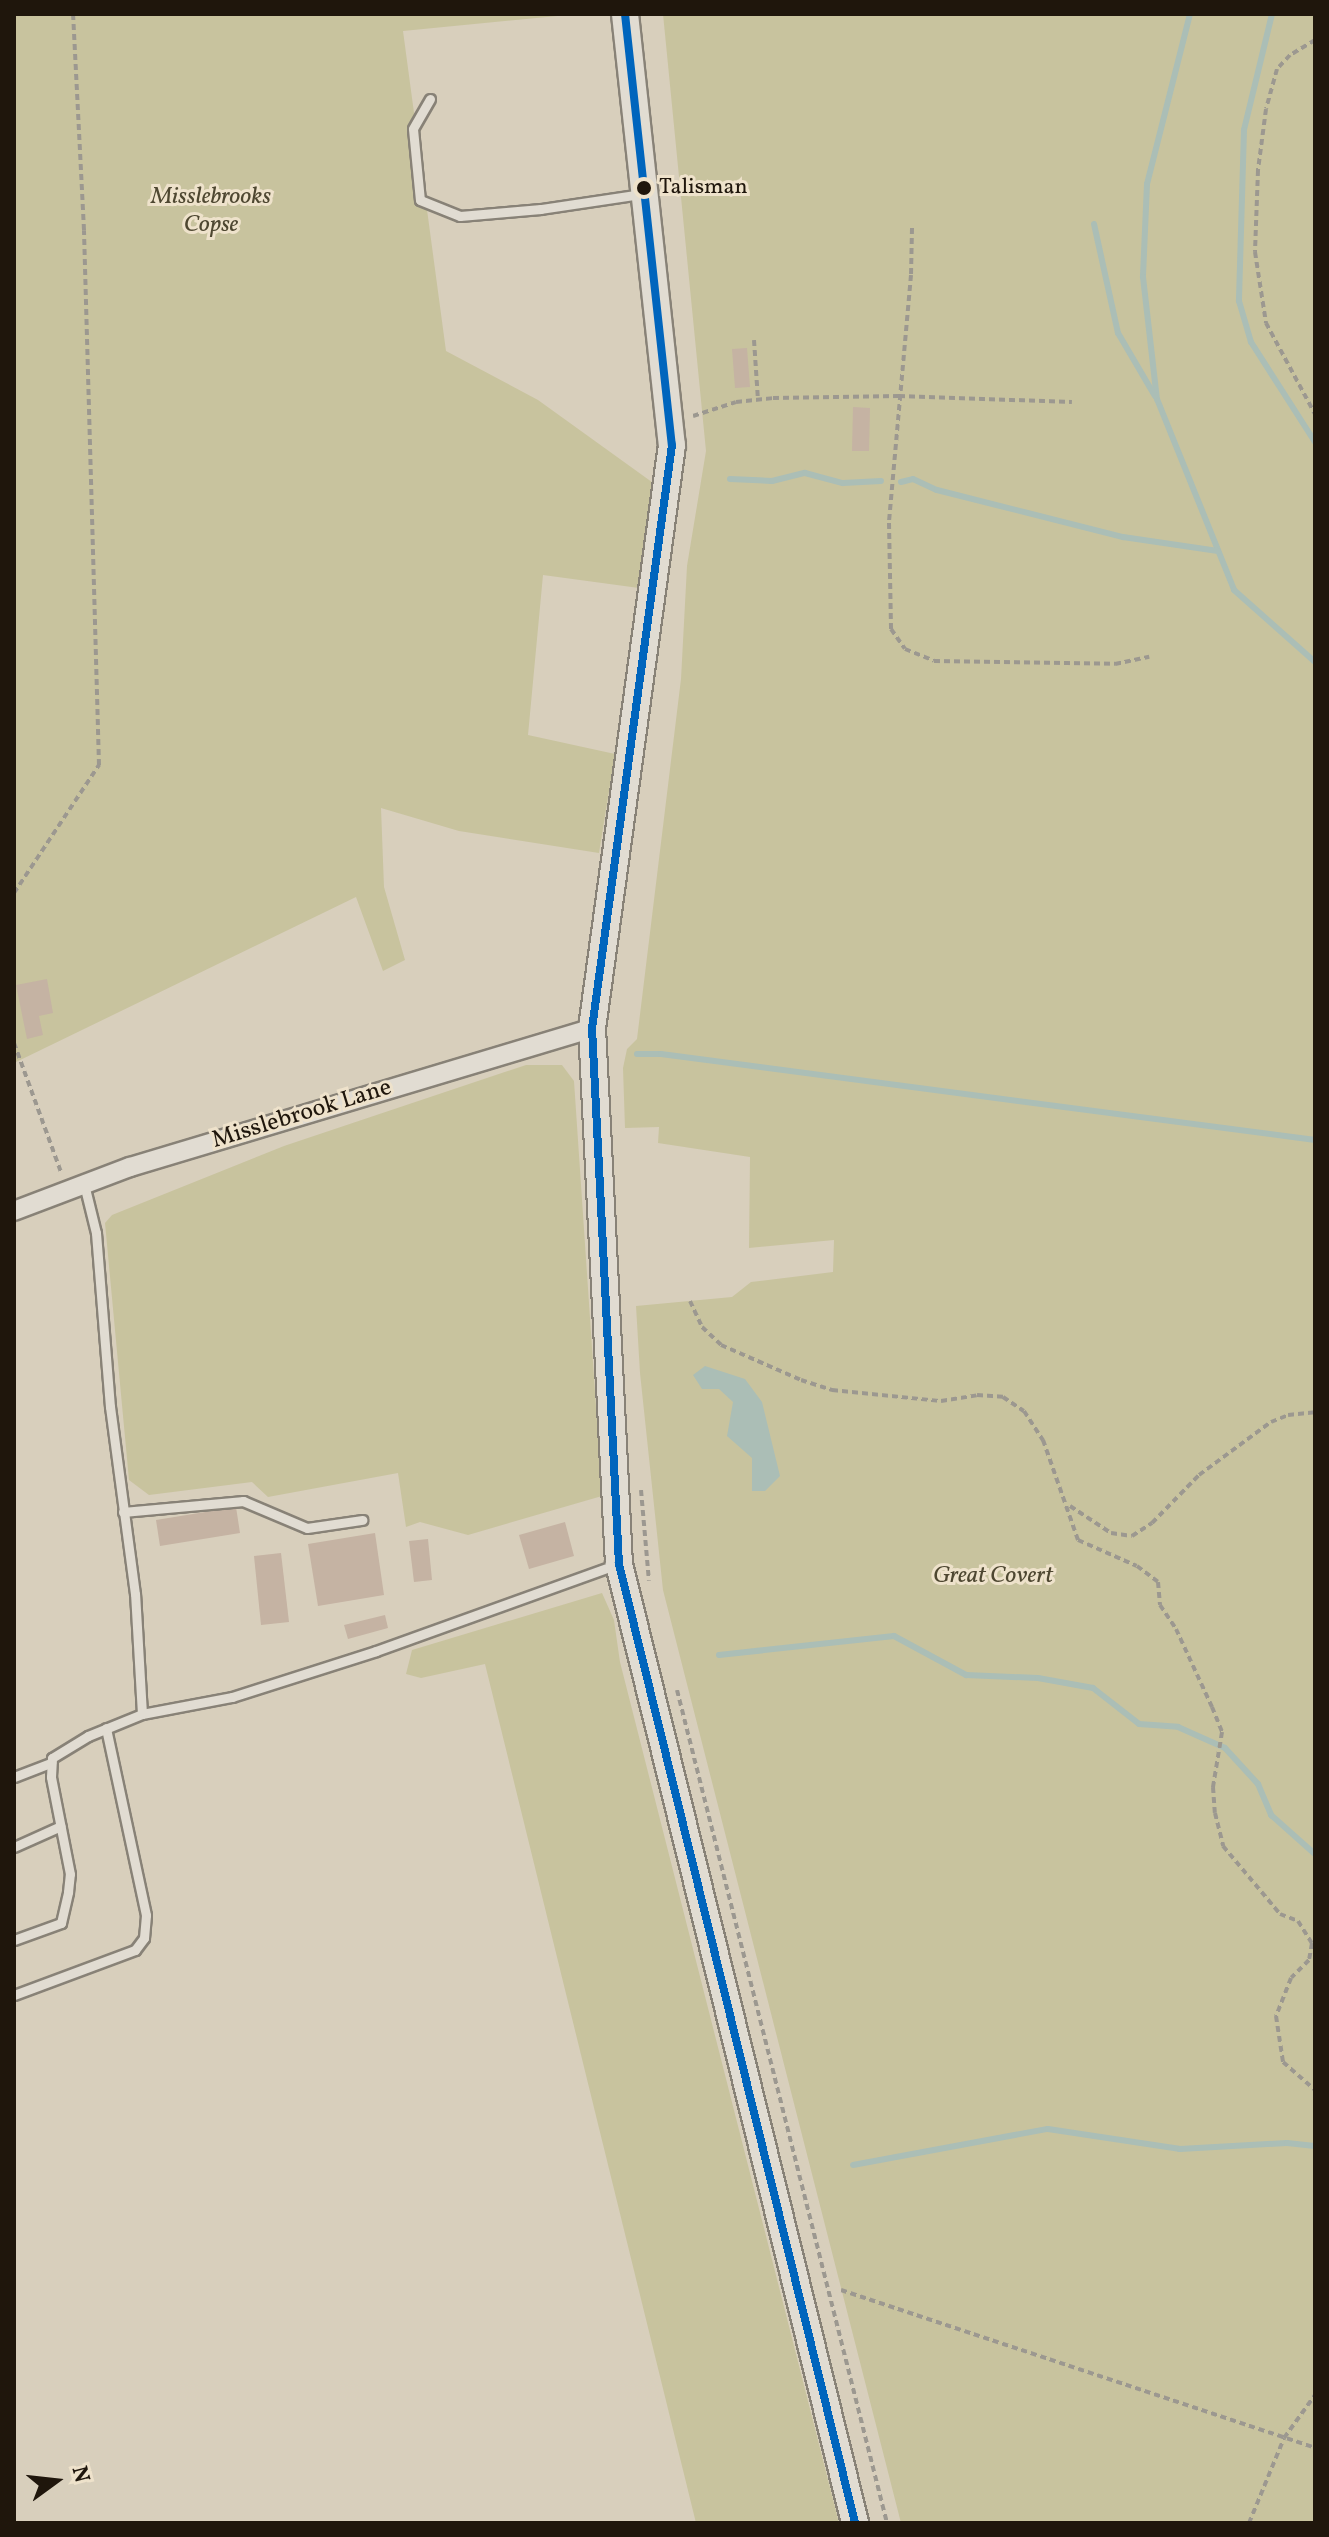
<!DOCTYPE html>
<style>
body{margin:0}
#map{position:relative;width:1329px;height:2537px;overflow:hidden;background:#d8cfbc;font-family:Vollkorn,serif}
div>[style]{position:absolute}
.green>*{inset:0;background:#c8c39e}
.water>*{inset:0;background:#abbeb6}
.stream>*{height:6px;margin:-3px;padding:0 3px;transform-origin:3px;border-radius:3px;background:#abbeb6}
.building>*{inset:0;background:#c5b3a3}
.path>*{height:4px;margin-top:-2px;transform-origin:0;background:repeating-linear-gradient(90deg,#9c9890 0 6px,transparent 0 10px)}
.roads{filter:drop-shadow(2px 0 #888277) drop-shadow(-2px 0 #888277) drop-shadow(0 2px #888277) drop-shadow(0 -2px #888277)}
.lane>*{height:9px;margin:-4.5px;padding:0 4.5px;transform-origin:4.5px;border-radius:4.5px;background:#e1dcd2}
.street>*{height:18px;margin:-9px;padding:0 9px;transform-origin:9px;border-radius:9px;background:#e1dcd2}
.secondary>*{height:26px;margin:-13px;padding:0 13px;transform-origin:13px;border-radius:13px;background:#e1dcd2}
.bus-1>*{height:8px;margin:-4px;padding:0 4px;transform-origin:4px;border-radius:4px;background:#0065bd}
.dots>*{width:22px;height:22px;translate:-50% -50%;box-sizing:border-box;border:4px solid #eee2cb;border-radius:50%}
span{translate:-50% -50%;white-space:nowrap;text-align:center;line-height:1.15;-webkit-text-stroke:6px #eee2cb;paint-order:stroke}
.bus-label{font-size:22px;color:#1f160c}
.left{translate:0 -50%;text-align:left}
.park-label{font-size:24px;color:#4e4731;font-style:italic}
.street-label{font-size:24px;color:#1f160c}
.frame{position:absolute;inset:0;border:16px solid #1f160c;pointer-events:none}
.north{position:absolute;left:16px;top:2441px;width:80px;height:80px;-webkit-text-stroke:6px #eee2cb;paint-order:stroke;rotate:75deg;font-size:22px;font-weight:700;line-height:32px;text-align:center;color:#1f160c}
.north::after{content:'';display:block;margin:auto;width:28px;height:36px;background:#1f160c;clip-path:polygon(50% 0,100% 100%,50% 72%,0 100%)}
</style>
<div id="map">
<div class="green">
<i style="clip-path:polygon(14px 14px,578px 14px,403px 31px,446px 351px,538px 400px,656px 485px,639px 588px,543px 575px,528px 735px,615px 754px,599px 853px,459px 831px,381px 808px,384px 887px,405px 960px,383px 971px,356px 897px,14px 1063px)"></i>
<i style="clip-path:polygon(663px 14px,1315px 14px,1315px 2523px,901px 2523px,663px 1590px,640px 1373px,636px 1306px,732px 1297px,751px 1282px,833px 1272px,834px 1240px,749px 1248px,750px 1157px,658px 1143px,659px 1127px,625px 1128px,623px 1068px,627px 1049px,637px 1039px,681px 679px,687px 566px,706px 451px)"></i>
<i style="clip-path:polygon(526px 1065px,562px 1065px,574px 1081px,602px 1496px,468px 1535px,420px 1522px,406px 1527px,398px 1473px,268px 1497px,252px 1482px,149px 1495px,129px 1480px,105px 1223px,112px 1215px,284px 1146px)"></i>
<i style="clip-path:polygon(602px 1593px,614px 1620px,620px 1662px,839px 2523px,696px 2523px,485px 1664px,421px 1678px,406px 1674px,412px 1650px)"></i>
</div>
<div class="water">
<i style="clip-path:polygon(705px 1366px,745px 1379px,762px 1402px,780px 1476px,765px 1491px,752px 1491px,752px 1458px,727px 1436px,733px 1402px,719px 1389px,702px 1389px,693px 1375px)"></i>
</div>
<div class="stream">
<i style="left:1190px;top:14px;width:175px;rotate:104.2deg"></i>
<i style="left:1147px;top:184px;width:93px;rotate:92.5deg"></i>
<i style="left:1143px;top:277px;width:123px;rotate:83.5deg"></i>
<i style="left:1157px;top:399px;width:206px;rotate:68deg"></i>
<i style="left:1234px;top:590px;width:108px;rotate:41.6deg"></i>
<i style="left:1272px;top:14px;width:119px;rotate:103.6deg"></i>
<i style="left:1244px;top:130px;width:171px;rotate:91.7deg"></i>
<i style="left:1239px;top:301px;width:43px;rotate:73.7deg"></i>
<i style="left:1251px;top:342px;width:119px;rotate:57.4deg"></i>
<i style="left:1094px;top:224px;width:112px;rotate:77.6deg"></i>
<i style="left:1118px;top:333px;width:73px;rotate:59.6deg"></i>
<i style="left:730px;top:479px;width:42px;rotate:2.7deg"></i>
<i style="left:772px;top:481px;width:34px;rotate:-14deg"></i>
<i style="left:805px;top:473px;width:39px;rotate:15deg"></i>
<i style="left:843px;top:483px;width:38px;rotate:-3deg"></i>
<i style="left:901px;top:482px;width:12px;rotate:-14deg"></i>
<i style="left:913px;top:479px;width:26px;rotate:25deg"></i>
<i style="left:937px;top:490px;width:192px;rotate:14.2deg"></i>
<i style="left:1123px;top:537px;width:96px;rotate:8.4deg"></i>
<i style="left:637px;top:1054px;width:24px"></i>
<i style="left:661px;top:1054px;width:660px;rotate:7.49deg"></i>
<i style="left:719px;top:1655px;width:176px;rotate:-6.2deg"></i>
<i style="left:894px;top:1636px;width:82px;rotate:28.4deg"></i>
<i style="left:966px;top:1675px;width:72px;rotate:2.4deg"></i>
<i style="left:1038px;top:1678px;width:56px;rotate:10.3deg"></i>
<i style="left:1093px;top:1688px;width:58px;rotate:38deg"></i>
<i style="left:1139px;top:1724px;width:39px;rotate:4deg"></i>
<i style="left:1178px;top:1727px;width:51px;rotate:24.1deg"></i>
<i style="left:1225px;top:1748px;width:49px;rotate:47.5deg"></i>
<i style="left:1258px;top:1784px;width:34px;rotate:67deg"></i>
<i style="left:1271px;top:1815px;width:59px;rotate:41.6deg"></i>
<i style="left:853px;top:2165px;width:198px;rotate:-10.5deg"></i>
<i style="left:1048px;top:2129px;width:134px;rotate:8.6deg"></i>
<i style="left:1180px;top:2149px;width:107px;rotate:-3.2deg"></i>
<i style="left:1287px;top:2143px;width:28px;rotate:6deg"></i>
</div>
<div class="building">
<i style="clip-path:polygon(747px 348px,750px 387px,735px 388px,732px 349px)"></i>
<i style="clip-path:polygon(853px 407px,870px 408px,869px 451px,852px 451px)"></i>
<i style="clip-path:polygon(47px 979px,53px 1013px,39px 1016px,43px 1035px,27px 1039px,16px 985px)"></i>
<i style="clip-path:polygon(236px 1507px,240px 1533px,160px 1546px,156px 1520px)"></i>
<i style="clip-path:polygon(565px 1522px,574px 1556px,529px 1569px,519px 1535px)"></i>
<i style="clip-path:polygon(375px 1533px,384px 1595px,318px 1606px,308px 1544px)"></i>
<i style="clip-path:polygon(428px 1539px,432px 1580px,414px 1582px,409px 1541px)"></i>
<i style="clip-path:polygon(281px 1553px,289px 1622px,261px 1625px,254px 1556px)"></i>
<i style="clip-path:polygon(385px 1615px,388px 1628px,348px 1639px,344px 1625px)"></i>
</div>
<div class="path">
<i style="left:1315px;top:40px;width:29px;rotate:149deg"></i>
<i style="left:1290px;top:55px;width:19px;rotate:133deg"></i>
<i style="left:1277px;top:69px;width:41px;rotate:105.4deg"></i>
<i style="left:1266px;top:109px;width:62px;rotate:97.5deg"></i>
<i style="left:1258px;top:170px;width:82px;rotate:92.1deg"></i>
<i style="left:1255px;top:252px;width:72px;rotate:81.2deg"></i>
<i style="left:1266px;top:323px;width:103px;rotate:61.7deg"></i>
<i style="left:912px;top:228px;width:47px;rotate:91.2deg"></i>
<i style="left:911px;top:275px;width:249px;rotate:95.1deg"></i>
<i style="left:889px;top:523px;width:106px;rotate:88.9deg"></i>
<i style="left:891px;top:629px;width:24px;rotate:55deg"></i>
<i style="left:905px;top:649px;width:31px;rotate:22deg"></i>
<i style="left:934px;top:661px;width:181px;rotate:0.9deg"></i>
<i style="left:1115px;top:664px;width:35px;rotate:-12deg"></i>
<i style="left:754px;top:340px;width:60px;rotate:86.2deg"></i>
<i style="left:693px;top:416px;width:45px;rotate:-18deg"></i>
<i style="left:736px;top:402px;width:37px;rotate:-6deg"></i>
<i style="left:773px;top:398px;width:126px;rotate:-0.9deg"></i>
<i style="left:899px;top:396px;width:173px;rotate:2deg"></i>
<i style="left:14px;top:893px;width:154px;rotate:-56.4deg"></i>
<i style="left:99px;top:765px;width:535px;rotate:-91.61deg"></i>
<i style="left:84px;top:230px;width:216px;rotate:-92.9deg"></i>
<i style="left:14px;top:1043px;width:137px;rotate:70deg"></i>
<i style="left:690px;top:1301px;width:29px;rotate:65deg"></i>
<i style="left:702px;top:1327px;width:26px;rotate:43deg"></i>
<i style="left:721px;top:1345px;width:87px;rotate:23.6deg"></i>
<i style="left:801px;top:1380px;width:33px;rotate:18deg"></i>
<i style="left:832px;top:1390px;width:110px;rotate:5.8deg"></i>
<i style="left:941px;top:1401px;width:36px;rotate:-9deg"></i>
<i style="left:977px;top:1395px;width:26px;rotate:4deg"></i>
<i style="left:1003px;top:1397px;width:25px;rotate:34deg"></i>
<i style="left:1024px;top:1411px;width:35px;rotate:57deg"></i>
<i style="left:1043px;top:1440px;width:106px;rotate:70.7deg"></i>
<i style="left:1078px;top:1540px;width:64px;rotate:23.8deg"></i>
<i style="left:1137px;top:1566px;width:26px;rotate:37deg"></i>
<i style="left:1158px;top:1582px;width:23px;rotate:85deg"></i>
<i style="left:1160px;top:1605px;width:29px;rotate:56deg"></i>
<i style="left:1176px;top:1629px;width:86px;rotate:65.2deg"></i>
<i style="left:1212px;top:1707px;width:27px;rotate:68deg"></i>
<i style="left:1222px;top:1732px;width:56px;rotate:99.3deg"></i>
<i style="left:1213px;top:1787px;width:26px;rotate:86deg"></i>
<i style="left:1215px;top:1813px;width:34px;rotate:76deg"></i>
<i style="left:1223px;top:1846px;width:89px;rotate:50deg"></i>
<i style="left:1280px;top:1914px;width:19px;rotate:21deg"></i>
<i style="left:1298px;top:1921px;width:26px;rotate:58deg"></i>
<i style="left:1312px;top:1943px;width:17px;rotate:100deg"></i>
<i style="left:1309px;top:1960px;width:25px;rotate:135deg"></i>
<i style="left:1291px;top:1978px;width:41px;rotate:111.5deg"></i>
<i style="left:1276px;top:2016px;width:47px;rotate:81.3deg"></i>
<i style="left:1283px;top:2062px;width:43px;rotate:41.2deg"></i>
<i style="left:641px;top:1490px;width:91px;rotate:85deg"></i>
<i style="left:1070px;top:1506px;width:49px;rotate:33.4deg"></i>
<i style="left:1111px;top:1533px;width:21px;rotate:8deg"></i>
<i style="left:1132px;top:1536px;width:24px;rotate:-33deg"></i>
<i style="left:1152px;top:1523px;width:67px;rotate:-45.6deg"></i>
<i style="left:1199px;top:1475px;width:89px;rotate:-36.4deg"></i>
<i style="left:1271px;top:1422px;width:18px;rotate:-22deg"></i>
<i style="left:1288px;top:1415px;width:27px;rotate:-6deg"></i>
<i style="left:677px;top:1690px;width:859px;rotate:75.85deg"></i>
<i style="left:841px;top:2290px;width:500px;rotate:18.4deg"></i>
<i style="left:1249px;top:2523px;width:92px;rotate:-67.6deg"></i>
<i style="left:1284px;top:2438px;width:53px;rotate:-54.2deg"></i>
</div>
<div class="roads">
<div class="lane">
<i style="left:430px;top:99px;width:34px;rotate:120deg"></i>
<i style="left:413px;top:129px;width:71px;rotate:84.4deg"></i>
<i style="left:420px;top:200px;width:43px;rotate:21.8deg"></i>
<i style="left:460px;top:216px;width:81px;rotate:-4.9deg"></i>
<i style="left:541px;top:209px;width:101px;rotate:-8.5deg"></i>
<i style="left:123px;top:1512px;width:121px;rotate:-5.2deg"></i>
<i style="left:243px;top:1501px;width:69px;rotate:22.9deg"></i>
<i style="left:307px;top:1528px;width:56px;rotate:-8.3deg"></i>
<i style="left:142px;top:1714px;width:92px;rotate:-10.7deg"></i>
<i style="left:232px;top:1697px;width:151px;rotate:-17.7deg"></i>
<i style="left:376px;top:1651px;width:254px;rotate:-19.8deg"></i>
<i style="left:14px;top:1777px;width:40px;rotate:-21deg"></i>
<i style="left:14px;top:1847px;width:51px;rotate:-24.1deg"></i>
<i style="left:14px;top:1940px;width:50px;rotate:-19.9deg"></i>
<i style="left:61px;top:1923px;width:32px;rotate:-77deg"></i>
<i style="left:68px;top:1892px;width:18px;rotate:-84deg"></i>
<i style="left:70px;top:1874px;width:99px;rotate:-101.1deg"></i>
<i style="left:51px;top:1777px;width:19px;rotate:-87deg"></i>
<i style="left:52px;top:1758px;width:42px;rotate:-31.4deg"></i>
<i style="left:88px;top:1736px;width:58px;rotate:-22.2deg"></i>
<i style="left:142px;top:1714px;width:120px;rotate:-93.3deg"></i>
<i style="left:135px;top:1594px;width:189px;rotate:-97.6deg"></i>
<i style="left:110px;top:1407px;width:175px;rotate:-94.6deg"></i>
<i style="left:96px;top:1233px;width:50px;rotate:-103.8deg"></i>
<i style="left:14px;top:1995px;width:129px;rotate:-20.4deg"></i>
<i style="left:135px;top:1950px;width:15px;rotate:-53deg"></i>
<i style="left:144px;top:1938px;width:23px;rotate:-85deg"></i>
<i style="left:146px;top:1915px;width:191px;rotate:-102.1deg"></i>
</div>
<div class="street">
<i style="left:14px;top:1211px;width:124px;rotate:-20.8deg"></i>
<i style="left:130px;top:1167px;width:482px;rotate:-16.7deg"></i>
</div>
<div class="secondary">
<i style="left:625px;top:14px;width:434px;rotate:83.8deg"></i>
<i style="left:672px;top:445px;width:588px;rotate:97.81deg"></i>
<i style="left:592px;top:1028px;width:537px;rotate:87.12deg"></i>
<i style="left:619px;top:1564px;width:988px;rotate:76.17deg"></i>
</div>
</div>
<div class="bus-1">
<i style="left:625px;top:14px;width:434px;rotate:83.8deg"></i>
<i style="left:672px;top:445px;width:588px;rotate:97.81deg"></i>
<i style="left:592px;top:1028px;width:537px;rotate:87.12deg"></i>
<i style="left:619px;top:1564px;width:988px;rotate:76.17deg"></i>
</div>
<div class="dots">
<i style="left:644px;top:188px;background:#1f160c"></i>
</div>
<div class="bus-label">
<span class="left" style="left:659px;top:188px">Talisman</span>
</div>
<div class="park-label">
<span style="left:211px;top:212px">Misslebrooks<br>Copse</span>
<span style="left:993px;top:1577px">Great Covert</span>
</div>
<div class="street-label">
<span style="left:302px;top:1115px;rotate:-17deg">Misslebrook Lane</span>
</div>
<div class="frame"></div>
<div class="north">N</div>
</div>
